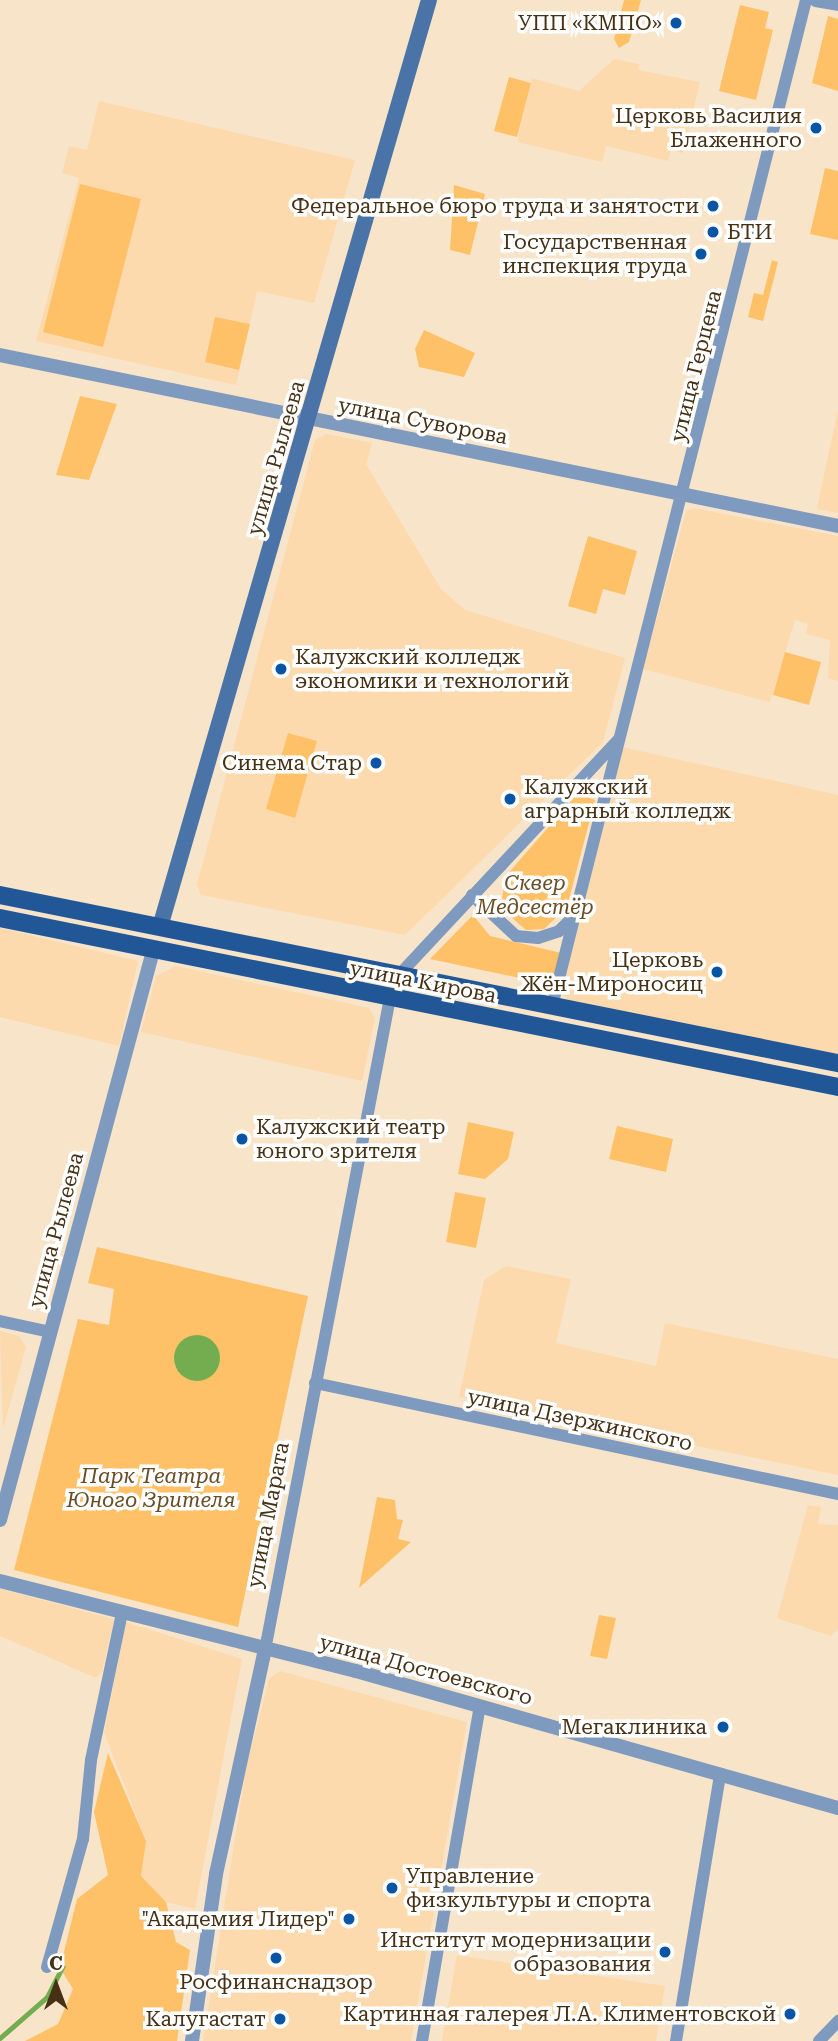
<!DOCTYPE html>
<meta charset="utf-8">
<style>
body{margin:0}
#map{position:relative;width:838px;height:2041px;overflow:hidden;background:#f8e4c9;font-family:"Roboto Serif",serif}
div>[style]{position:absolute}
.built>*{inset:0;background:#fcdaae}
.green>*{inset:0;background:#ffc168}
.water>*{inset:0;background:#74ad4f}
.round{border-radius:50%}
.stream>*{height:4.5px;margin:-2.25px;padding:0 2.25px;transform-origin:2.25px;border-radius:2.25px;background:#74ad4f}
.minor>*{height:12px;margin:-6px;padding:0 6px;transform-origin:6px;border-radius:6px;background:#7e9abe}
.tertiary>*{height:14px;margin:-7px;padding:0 7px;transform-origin:7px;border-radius:7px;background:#7e9abe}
.secondary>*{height:16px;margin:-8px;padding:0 8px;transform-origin:8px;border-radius:8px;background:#4a74a8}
.primary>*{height:18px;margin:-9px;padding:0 9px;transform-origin:9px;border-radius:9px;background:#215797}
.dots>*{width:19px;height:19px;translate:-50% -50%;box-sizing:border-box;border:4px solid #fff;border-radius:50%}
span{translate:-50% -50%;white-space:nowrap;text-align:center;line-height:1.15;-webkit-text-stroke:7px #fff;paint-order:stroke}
.poi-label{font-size:21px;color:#463114}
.right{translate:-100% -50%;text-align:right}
.left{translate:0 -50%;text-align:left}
.street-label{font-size:21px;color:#463114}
.park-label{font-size:21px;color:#694d25;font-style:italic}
.north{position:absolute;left:21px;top:1950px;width:70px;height:70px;-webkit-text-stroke:5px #fff;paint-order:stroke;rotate:0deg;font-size:19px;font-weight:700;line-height:28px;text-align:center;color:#463114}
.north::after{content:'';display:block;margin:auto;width:24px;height:32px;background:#463114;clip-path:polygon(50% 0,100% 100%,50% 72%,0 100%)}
</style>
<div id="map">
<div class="built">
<i style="clip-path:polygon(614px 59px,639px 64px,638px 70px,700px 82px,683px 153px,671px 150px,668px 161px,606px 146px,602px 162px,517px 142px,532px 78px,579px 91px)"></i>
<i style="clip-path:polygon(99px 101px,355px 160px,314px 303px,257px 291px,236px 385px,36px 341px,79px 178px,62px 173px,69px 146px,87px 150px)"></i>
<i style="clip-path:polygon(838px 409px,838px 513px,817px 509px)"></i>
<i style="clip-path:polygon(326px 434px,372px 443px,366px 464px,441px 589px,465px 610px,625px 658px,603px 742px,405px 935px,201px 895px,197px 885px,315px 440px)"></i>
<i style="clip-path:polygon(693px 508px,838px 536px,838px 681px,828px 678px,830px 640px,806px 634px,808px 624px,795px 620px,770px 702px,643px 669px,686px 511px)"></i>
<i style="clip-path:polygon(622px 747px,838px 795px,838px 1055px,571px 1002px,561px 993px)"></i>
<i style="clip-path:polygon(0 928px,138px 961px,119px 1046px,0 1017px)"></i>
<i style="clip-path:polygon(176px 966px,369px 1008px,375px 1018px,362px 1081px,141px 1032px,156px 976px)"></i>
<i style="clip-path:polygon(506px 1266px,571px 1279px,556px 1343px,656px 1366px,665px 1323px,838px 1359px,838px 1475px,459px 1397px,484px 1280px)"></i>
<i style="clip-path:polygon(0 1331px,19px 1336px,26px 1347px,3px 1429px)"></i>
<i style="clip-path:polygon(808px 1505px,821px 1507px,818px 1524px,838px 1525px,838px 1629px,831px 1636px,777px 1618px)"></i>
<i style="clip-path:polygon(0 1589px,114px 1619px,102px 1672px,96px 1678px,0 1636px)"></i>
<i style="clip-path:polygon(126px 1622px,242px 1659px,195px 1909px,166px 1902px,141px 1876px,146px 1841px,104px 1732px)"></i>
<i style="clip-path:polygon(280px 1671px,467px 1722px,411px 2041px,203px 2041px,246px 1769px,269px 1679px)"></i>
<i style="clip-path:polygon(457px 1955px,665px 1986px,656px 2041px,442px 2041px)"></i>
</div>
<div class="green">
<i style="clip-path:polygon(624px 0,641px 0,629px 42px,619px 48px,614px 39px)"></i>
<i style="clip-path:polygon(740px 5px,769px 12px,765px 28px,773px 30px,756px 100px,719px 91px)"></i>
<i style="clip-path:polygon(828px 16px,838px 19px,838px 91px,812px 83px)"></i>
<i style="clip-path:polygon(509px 77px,531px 83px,517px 137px,494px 131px)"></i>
<i style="clip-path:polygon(825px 168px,838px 171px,838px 240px,810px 234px)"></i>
<i style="clip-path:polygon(80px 184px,141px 199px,103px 347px,43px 332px)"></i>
<i style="clip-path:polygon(454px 185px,485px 194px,470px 255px,450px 250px)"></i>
<i style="clip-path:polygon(772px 260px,778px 262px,763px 321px,748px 317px,754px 293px,763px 295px)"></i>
<i style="clip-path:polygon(215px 317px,250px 324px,239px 370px,205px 362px)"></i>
<i style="clip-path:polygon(424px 330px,475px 353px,464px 377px,419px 367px,415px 349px)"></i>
<i style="clip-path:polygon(80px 396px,117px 404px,89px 480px,56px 475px)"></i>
<i style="clip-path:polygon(588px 536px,637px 551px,625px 595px,603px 589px,596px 614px,568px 606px)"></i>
<i style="clip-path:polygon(785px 652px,821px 662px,809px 705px,773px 695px)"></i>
<i style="clip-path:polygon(288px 733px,317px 741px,295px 818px,266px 809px)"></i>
<i style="clip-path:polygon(578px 793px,595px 800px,567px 907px,544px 929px,526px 930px,501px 908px,505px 877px)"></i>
<i style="clip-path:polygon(473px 915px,490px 936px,561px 953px,553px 985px,430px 959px)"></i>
<i style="clip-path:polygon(468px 1122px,514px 1132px,508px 1159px,485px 1179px,458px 1174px)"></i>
<i style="clip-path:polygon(617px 1126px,673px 1139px,666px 1172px,609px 1159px)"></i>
<i style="clip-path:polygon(455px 1192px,486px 1198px,476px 1248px,446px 1242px)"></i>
<i style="clip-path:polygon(97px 1247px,308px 1296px,238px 1627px,14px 1570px,78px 1319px,109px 1325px,114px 1289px,88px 1283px)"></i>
<i style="clip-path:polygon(377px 1497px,395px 1500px,397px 1519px,403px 1520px,398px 1539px,411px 1542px,359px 1588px)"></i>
<i style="clip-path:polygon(599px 1615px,616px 1618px,607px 1659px,590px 1656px)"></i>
<i style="clip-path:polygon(108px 1753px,146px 1841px,141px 1876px,166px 1902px,176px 1942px,190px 1950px,177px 2041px,25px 2041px,58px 2024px,73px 1989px,60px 1968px,77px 1899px,108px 1875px,94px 1812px)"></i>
</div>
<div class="water">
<i class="round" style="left:174px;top:1335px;width:46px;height:46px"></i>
</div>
<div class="stream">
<i style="left:0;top:2038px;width:62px;rotate:-41.1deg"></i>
<i style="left:47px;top:1997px;width:34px;rotate:-63deg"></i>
</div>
<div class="minor">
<i style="left:472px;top:895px;width:60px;rotate:43deg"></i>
<i style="left:516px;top:936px;width:22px;rotate:5deg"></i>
<i style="left:538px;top:938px;width:22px;rotate:-18deg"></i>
<i style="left:559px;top:931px;width:21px;rotate:-45deg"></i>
<i style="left:398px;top:976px;width:323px;rotate:-47deg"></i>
<i style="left:552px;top:1006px;width:1038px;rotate:-75.83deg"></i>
<i style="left:0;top:1321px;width:51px;rotate:12.4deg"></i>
<i style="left:315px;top:1383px;width:535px;rotate:11.98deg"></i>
<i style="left:265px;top:1650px;width:664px;rotate:-79.15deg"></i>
<i style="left:47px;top:1967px;width:133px;rotate:-74.3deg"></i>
<i style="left:83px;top:1839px;width:79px;rotate:-84.2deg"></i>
<i style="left:91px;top:1760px;width:150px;rotate:-78.1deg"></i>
<i style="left:422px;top:2041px;width:340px;rotate:-80.2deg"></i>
<i style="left:676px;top:2041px;width:271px;rotate:-80.6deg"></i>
<i style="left:819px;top:2041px;width:28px;rotate:-46deg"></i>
</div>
<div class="tertiary">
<i style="left:816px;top:0;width:22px;rotate:10deg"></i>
<i style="left:0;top:355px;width:855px;rotate:11.53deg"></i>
<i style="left:0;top:1520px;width:589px;rotate:-74.95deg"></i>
<i style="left:0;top:1581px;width:367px;rotate:14.2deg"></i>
<i style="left:356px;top:1671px;width:501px;rotate:15.87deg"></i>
<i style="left:192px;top:2041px;width:169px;rotate:-81.8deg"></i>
<i style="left:216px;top:1874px;width:229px;rotate:-77.7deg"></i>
</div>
<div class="secondary">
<i style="left:160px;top:927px;width:965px;rotate:-73.82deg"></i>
</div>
<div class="primary">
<i style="left:0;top:895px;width:855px;rotate:11.34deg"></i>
<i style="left:0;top:918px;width:855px;rotate:11.4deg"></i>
</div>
<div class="dots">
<i style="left:676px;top:23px;background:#0755a4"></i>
<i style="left:816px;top:128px;background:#0755a4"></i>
<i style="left:713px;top:206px;background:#0755a4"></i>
<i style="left:713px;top:232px;background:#0755a4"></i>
<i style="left:701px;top:254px;background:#0755a4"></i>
<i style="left:281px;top:669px;background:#0755a4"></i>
<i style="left:376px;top:763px;background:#0755a4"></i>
<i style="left:510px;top:799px;background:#0755a4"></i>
<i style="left:717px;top:972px;background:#0755a4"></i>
<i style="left:242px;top:1139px;background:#0755a4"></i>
<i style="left:723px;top:1727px;background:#0755a4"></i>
<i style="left:392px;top:1888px;background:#0755a4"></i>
<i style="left:349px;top:1919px;background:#0755a4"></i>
<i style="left:665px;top:1952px;background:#0755a4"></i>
<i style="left:276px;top:1958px;background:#0755a4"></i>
<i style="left:790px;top:2014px;background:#0755a4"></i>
<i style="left:280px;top:2019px;background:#0755a4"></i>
</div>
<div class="poi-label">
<span class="right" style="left:662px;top:23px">УПП «КМПО»</span>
<span class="right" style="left:802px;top:128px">Церковь Василия<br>Блаженного</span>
<span class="right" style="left:699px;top:206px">Федеральное бюро труда и занятости</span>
<span class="left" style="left:727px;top:232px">БТИ</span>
<span class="right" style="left:687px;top:254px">Государственная<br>инспекция труда</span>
<span class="left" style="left:295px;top:669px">Калужский колледж<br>экономики и технологий</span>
<span class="right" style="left:362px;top:763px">Синема Стар</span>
<span class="left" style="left:524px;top:799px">Калужский<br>аграрный колледж</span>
<span class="right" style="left:703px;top:972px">Церковь<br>Жён-Мироносиц</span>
<span class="left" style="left:256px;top:1139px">Калужский театр<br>юного зрителя</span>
<span class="right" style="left:707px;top:1727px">Мегаклиника</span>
<span class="left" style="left:406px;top:1888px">Управление<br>физкультуры и спорта</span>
<span class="right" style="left:335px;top:1919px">"Академия Лидер"</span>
<span class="right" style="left:651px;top:1952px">Институт модернизации<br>образования</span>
<span style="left:276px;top:1982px">Росфинанснадзор</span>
<span class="right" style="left:776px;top:2014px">Картинная галерея Л.А. Климентовской</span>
<span class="right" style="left:266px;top:2019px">Калугастат</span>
</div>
<div class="street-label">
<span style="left:696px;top:366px;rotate:-76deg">улица Герцена</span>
<span style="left:423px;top:421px;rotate:11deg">улица Суворова</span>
<span style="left:276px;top:458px;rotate:-74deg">улица Рылеева</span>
<span style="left:423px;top:982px;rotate:11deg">улица Кирова</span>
<span style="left:56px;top:1230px;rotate:-75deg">улица Рылеева</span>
<span style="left:580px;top:1420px;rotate:12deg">улица Дзержинского</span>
<span style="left:268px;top:1515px;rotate:-79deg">улица Марата</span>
<span style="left:426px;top:1670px;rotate:15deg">улица Достоевского</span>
</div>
<div class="park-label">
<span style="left:535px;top:895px">Сквер<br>Медсестёр</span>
<span style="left:151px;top:1488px">Парк Театра<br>Юного Зрителя</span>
</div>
<div class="north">С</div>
</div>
